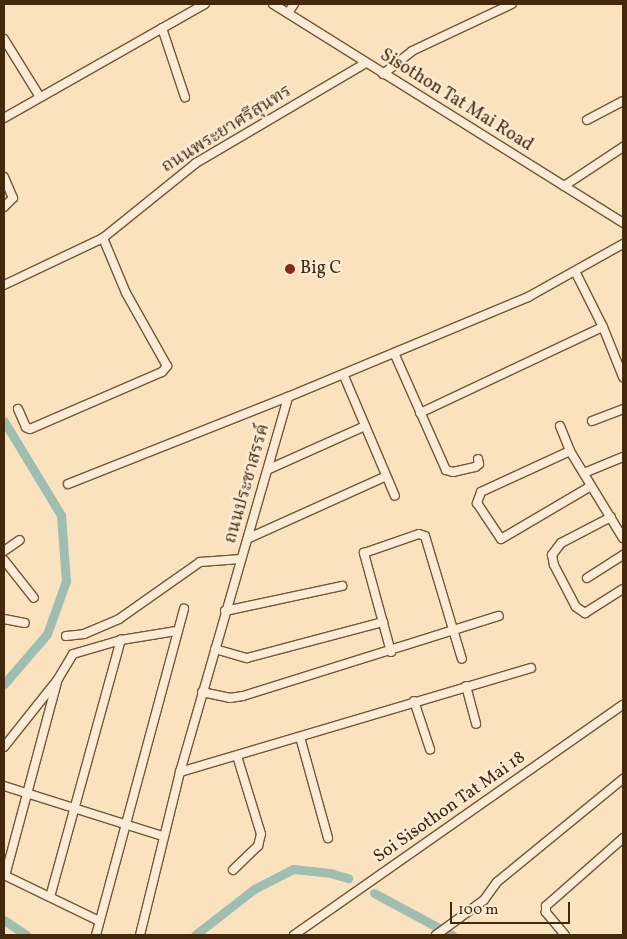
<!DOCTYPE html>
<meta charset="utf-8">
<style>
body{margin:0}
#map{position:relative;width:627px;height:939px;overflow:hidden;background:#fbe2bf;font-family:Vollkorn,"Noto Serif Thai",serif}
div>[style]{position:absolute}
.canal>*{height:9px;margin:-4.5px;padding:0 4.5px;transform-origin:4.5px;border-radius:4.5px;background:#9fbeb2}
.roads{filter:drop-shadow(1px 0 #715638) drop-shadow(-1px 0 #715638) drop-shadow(0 1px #715638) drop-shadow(0 -1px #715638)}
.minor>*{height:8px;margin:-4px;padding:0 4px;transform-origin:4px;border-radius:4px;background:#fcecd5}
.dots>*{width:14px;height:14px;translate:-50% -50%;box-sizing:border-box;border:2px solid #fcecd5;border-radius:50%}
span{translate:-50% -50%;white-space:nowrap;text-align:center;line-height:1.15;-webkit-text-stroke:4.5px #fcecd5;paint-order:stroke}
.street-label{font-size:18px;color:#43280b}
.poi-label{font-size:18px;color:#43280b}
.left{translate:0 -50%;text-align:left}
.frame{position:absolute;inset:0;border:5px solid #43280b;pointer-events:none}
.scale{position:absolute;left:450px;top:902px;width:120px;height:22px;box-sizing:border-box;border:2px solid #43280b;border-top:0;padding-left:6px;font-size:15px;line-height:18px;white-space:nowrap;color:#43280b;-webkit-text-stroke:4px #fcecd5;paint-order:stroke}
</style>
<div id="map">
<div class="canal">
<i style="left:4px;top:421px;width:110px;rotate:58.8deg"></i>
<i style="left:61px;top:515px;width:66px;rotate:85.7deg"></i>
<i style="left:66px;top:581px;width:56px;rotate:109.7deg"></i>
<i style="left:47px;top:634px;width:66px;rotate:130.7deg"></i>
<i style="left:374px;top:893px;width:89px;rotate:28.3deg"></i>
<i style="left:4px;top:920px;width:27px;rotate:34deg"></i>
<i style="left:195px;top:935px;width:75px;rotate:-37.9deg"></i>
<i style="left:254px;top:889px;width:44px;rotate:-27.1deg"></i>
<i style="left:293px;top:869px;width:37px;rotate:6deg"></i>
<i style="left:330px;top:873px;width:19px;rotate:16deg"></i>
</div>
<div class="roads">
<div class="minor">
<i style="left:273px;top:4px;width:413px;rotate:32deg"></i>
<i style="left:288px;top:13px;width:11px;rotate:-56deg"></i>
<i style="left:162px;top:28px;width:73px;rotate:71.6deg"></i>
<i style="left:4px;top:39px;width:68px;rotate:58.2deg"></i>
<i style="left:383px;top:74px;width:37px;rotate:-38deg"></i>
<i style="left:412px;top:51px;width:110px;rotate:-25.2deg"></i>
<i style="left:4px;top:118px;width:231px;rotate:-29.6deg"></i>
<i style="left:587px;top:120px;width:41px;rotate:-27.8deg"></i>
<i style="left:4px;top:177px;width:23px;rotate:67deg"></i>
<i style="left:13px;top:198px;width:13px;rotate:135deg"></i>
<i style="left:564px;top:186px;width:71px;rotate:-33.5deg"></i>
<i style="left:4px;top:285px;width:110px;rotate:-25.4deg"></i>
<i style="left:103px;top:238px;width:119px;rotate:-38.9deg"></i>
<i style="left:196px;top:163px;width:197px;rotate:-30.5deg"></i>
<i style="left:603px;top:327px;width:54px;rotate:68.2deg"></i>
<i style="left:395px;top:355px;width:126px;rotate:66.1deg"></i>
<i style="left:446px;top:470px;width:7px;rotate:16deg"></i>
<i style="left:453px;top:472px;width:23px;rotate:-13deg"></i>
<i style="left:475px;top:467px;width:5px;rotate:-37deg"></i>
<i style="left:479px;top:464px;width:5px;rotate:-101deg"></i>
<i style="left:344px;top:376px;width:130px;rotate:67deg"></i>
<i style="left:18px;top:409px;width:20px;rotate:66deg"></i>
<i style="left:26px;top:427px;width:4px;rotate:27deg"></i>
<i style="left:30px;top:429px;width:144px;rotate:-23.4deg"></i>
<i style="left:162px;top:372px;width:8px;rotate:-50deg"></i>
<i style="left:167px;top:366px;width:84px;rotate:-119.3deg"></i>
<i style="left:126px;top:293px;width:60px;rotate:-112.7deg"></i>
<i style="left:420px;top:413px;width:202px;rotate:-25.2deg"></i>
<i style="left:603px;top:327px;width:60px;rotate:-116.6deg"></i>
<i style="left:592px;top:421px;width:33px;rotate:-21deg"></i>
<i style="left:560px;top:426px;width:27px;rotate:68deg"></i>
<i style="left:570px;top:451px;width:102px;rotate:58.7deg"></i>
<i style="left:570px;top:451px;width:98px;rotate:155.3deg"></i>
<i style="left:481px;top:492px;width:12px;rotate:110deg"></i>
<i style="left:477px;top:503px;width:43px;rotate:56.3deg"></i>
<i style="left:501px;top:539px;width:104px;rotate:-30.5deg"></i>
<i style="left:269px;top:469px;width:105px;rotate:-24.1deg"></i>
<i style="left:584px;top:473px;width:42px;rotate:-22.3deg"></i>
<i style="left:68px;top:484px;width:237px;rotate:-21.6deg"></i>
<i style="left:611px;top:517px;width:56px;rotate:152.5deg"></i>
<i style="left:561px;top:543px;width:15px;rotate:127deg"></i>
<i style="left:552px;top:555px;width:10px;rotate:79deg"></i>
<i style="left:554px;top:565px;width:47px;rotate:62.4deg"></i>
<i style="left:576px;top:607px;width:11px;rotate:34deg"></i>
<i style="left:585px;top:613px;width:45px;rotate:-32.3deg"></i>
<i style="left:249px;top:538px;width:150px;rotate:-24.3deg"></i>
<i style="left:4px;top:551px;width:19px;rotate:-35deg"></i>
<i style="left:4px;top:560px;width:48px;rotate:51.7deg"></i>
<i style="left:587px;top:578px;width:43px;rotate:-32.6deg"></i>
<i style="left:225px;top:611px;width:120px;rotate:-12.1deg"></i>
<i style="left:4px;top:619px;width:21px;rotate:11deg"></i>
<i style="left:66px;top:636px;width:18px;rotate:-6deg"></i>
<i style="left:84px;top:634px;width:38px;rotate:-23deg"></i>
<i style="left:119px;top:619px;width:99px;rotate:-35.1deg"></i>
<i style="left:200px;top:562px;width:41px;rotate:-4.2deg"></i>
<i style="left:215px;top:649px;width:33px;rotate:16deg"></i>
<i style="left:247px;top:658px;width:141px;rotate:-14.8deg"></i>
<i style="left:391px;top:652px;width:103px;rotate:-105.3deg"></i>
<i style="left:364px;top:553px;width:58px;rotate:-19.1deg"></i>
<i style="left:419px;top:534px;width:6px;rotate:18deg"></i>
<i style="left:425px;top:536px;width:128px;rotate:73.3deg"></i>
<i style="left:466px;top:686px;width:39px;rotate:75deg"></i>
<i style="left:202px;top:692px;width:29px;rotate:12deg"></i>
<i style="left:230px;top:698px;width:13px;rotate:-9deg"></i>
<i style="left:243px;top:696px;width:268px;rotate:-17.4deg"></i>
<i style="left:414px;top:701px;width:51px;rotate:71.6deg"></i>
<i style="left:300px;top:737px;width:105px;rotate:74.5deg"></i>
<i style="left:4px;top:747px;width:87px;rotate:-51.5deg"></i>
<i style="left:58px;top:679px;width:29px;rotate:-59deg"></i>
<i style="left:73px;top:654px;width:50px;rotate:-16.3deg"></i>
<i style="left:121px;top:640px;width:56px;rotate:-9.3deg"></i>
<i style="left:180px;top:772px;width:366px;rotate:-16.5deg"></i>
<i style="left:4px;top:786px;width:167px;rotate:17.5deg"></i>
<i style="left:233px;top:870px;width:35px;rotate:-44deg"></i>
<i style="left:258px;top:846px;width:12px;rotate:-76deg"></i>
<i style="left:261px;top:834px;width:82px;rotate:-107.1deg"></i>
<i style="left:4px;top:875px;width:106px;rotate:25.8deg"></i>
<i style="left:5px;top:876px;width:201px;rotate:-75deg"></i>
<i style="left:50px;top:897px;width:267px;rotate:-74.6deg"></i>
<i style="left:96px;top:935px;width:338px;rotate:-74.9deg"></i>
<i style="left:140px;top:935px;width:168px;rotate:-76.2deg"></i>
<i style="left:180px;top:772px;width:390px;rotate:-73.9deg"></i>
<i style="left:288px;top:397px;width:260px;rotate:-22.6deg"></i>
<i style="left:528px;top:297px;width:109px;rotate:-29.2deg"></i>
<i style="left:294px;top:935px;width:401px;rotate:-35deg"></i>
<i style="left:436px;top:935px;width:59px;rotate:-36.1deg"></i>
<i style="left:484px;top:900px;width:22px;rotate:-54deg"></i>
<i style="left:497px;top:882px;width:163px;rotate:-39.3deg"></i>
<i style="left:565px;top:935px;width:30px;rotate:-130deg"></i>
<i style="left:546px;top:912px;width:6px;rotate:-90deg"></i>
<i style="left:546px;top:906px;width:103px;rotate:-41.4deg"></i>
</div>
</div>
<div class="dots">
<i style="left:290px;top:269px;background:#8f2418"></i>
</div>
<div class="street-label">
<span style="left:456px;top:101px;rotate:32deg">Sisothon Tat Mai Road</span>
<span style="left:227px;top:130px;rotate:-32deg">ถนนพระยาศรีสุนทร</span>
<span style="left:248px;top:484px;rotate:-74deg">ถนนประชาสรรค์</span>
<span style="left:450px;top:808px;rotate:-35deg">Soi Sisothon Tat Mai 18</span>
</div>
<div class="poi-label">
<span class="left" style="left:300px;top:269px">Big C</span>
</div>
<div class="frame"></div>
<div class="scale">100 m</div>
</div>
